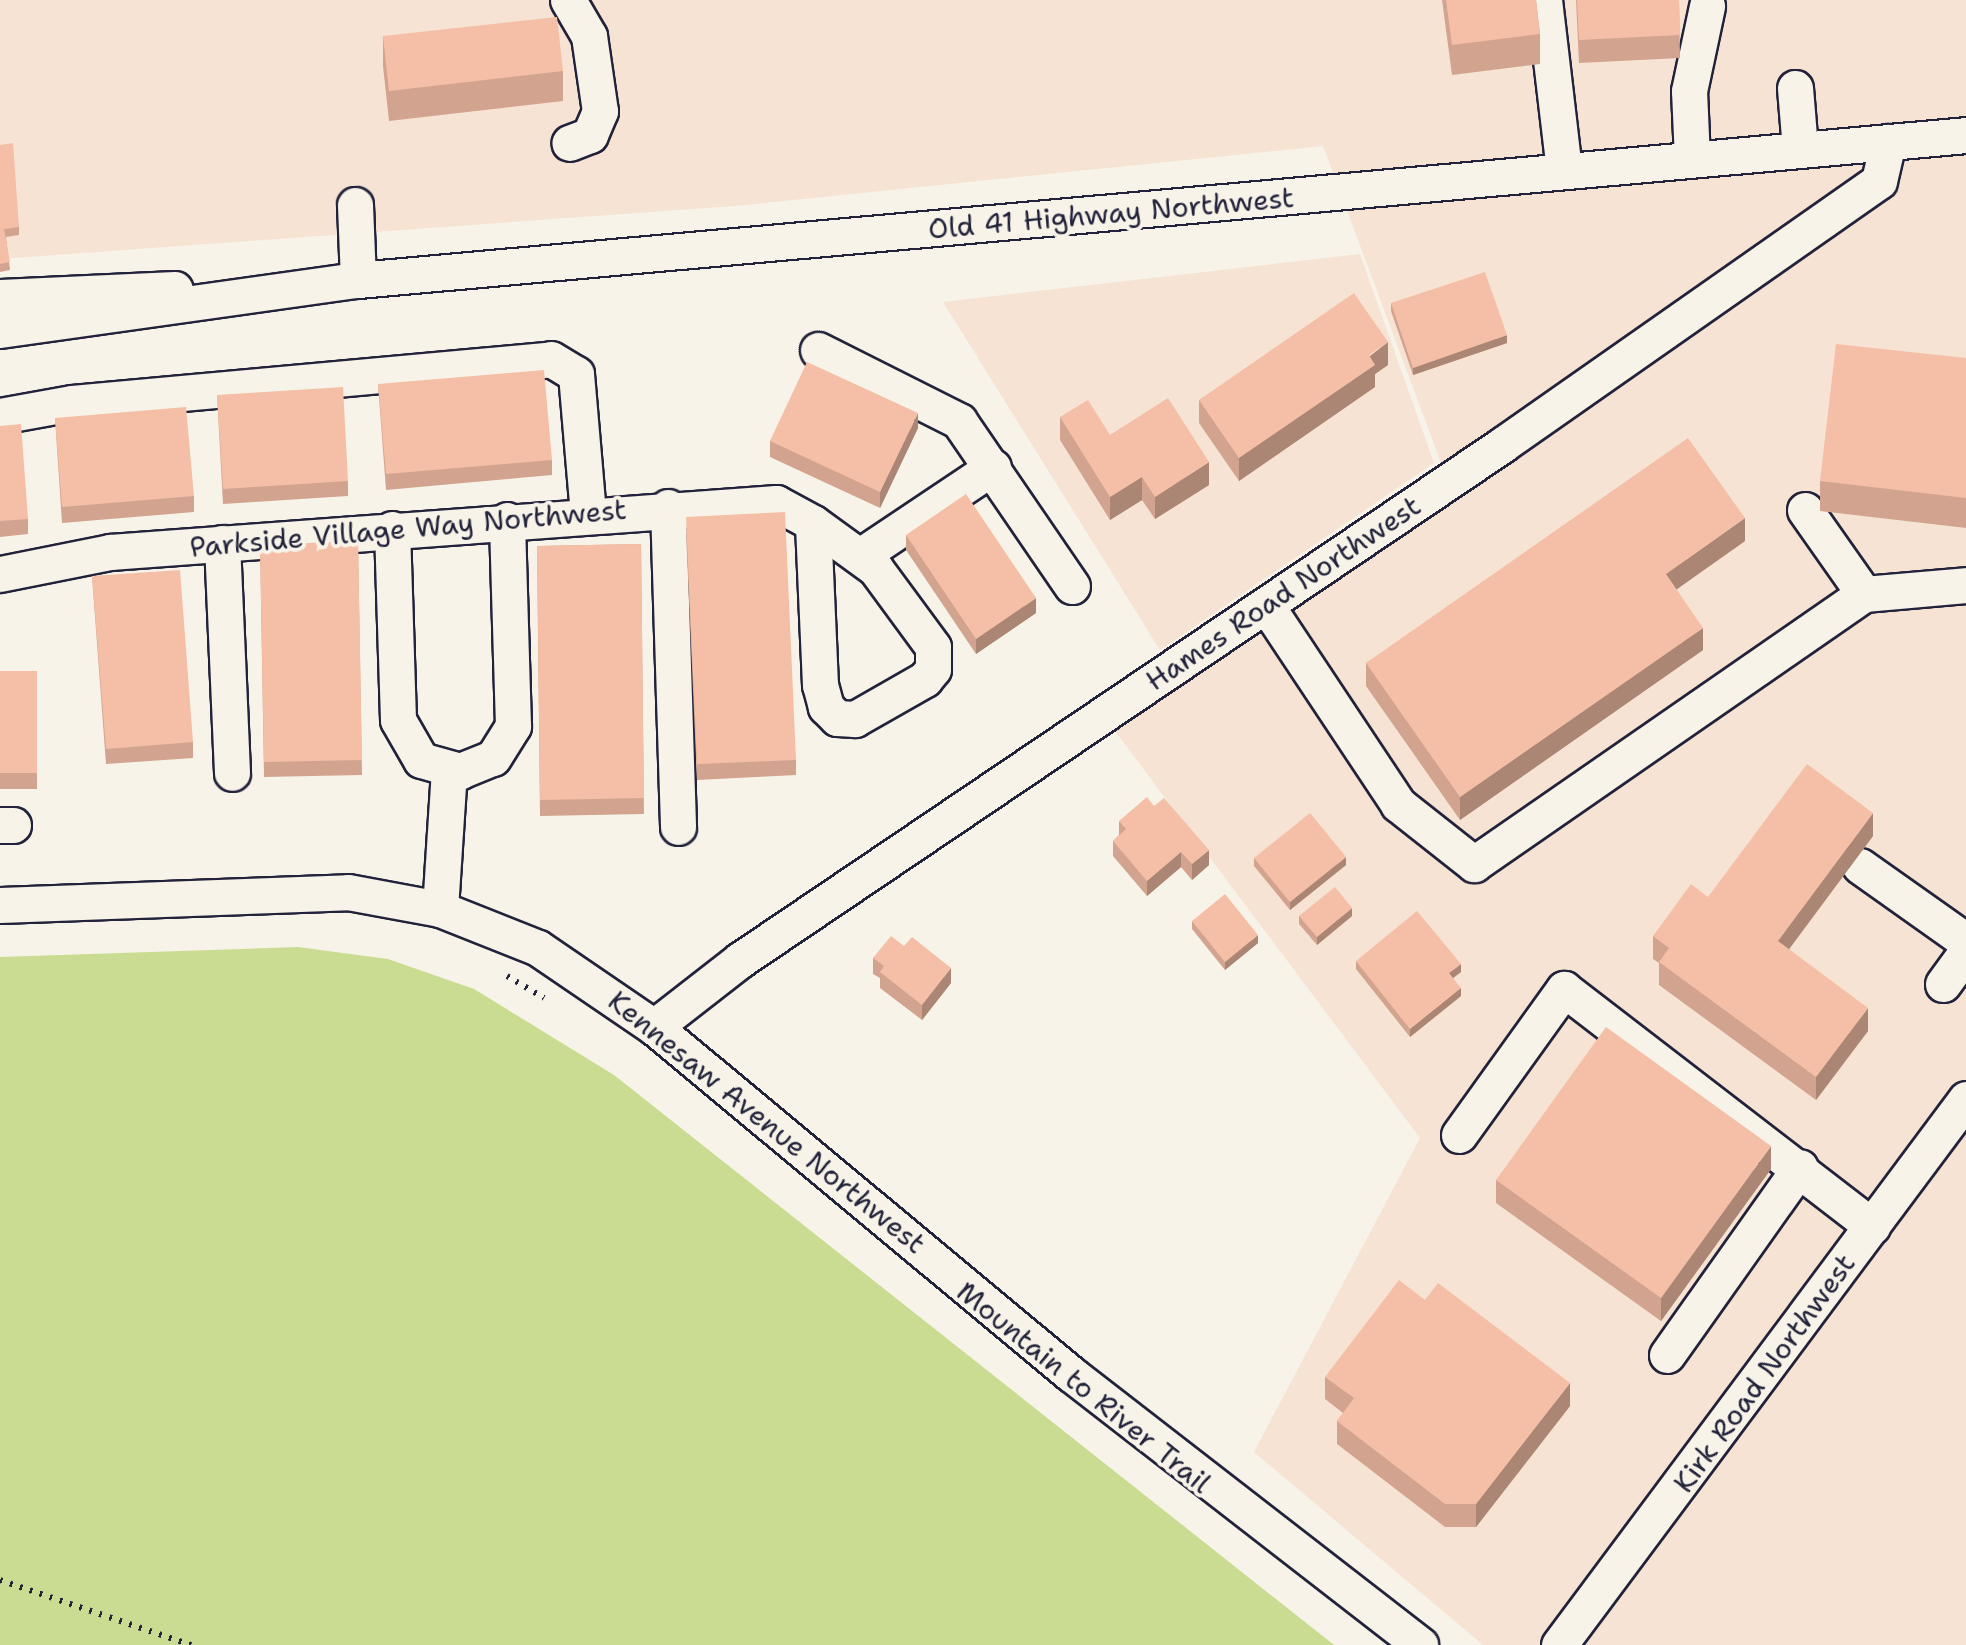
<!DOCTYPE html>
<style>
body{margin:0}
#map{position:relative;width:1966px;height:1645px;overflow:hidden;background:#f7f3e8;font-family:"Shantell Sans",sans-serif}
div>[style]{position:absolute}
.built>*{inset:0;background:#f6e3d4}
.green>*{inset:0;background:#cadc91}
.path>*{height:6px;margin-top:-3px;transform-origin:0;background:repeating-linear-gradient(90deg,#22223b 0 2.5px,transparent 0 10.5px)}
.roads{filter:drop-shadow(2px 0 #22223b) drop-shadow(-2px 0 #22223b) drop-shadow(0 2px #22223b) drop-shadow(0 -2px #22223b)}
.minor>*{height:35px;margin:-17.5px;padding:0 17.5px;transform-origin:17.5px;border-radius:17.5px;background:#f7f3e8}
.wall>*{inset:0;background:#d2a48f}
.shaded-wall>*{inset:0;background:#ab8674}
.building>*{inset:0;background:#f4bfa6}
span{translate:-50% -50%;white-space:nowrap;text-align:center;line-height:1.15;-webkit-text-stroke:8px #f7f3e8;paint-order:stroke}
.street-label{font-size:28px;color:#22223b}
</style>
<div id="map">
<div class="built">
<i style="clip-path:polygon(0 0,1966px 0,1966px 1645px,1483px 1645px,1254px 1452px,1420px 1138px,1112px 727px,1453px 495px,1323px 146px,735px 206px,0 259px)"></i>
<i style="clip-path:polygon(1360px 254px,1434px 463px,1160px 650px,943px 302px)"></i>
</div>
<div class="green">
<i style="clip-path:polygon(298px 947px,388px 959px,474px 989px,614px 1075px,1334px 1645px,0 1645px,0 957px)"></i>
</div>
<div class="path">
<i style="left:507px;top:976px;width:43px;rotate:30.7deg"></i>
<i style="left:0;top:1580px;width:202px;rotate:18.8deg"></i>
</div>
<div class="roads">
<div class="minor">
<i style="left:568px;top:0;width:42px;rotate:59.7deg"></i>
<i style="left:589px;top:36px;width:76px;rotate:81.7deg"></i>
<i style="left:600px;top:111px;width:26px;rotate:113deg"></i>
<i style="left:590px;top:135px;width:22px;rotate:159deg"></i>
<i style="left:1544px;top:0;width:171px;rotate:83.3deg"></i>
<i style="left:1795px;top:88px;width:61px;rotate:85.3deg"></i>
<i style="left:1692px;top:159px;width:68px;rotate:-92.5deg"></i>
<i style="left:1689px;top:91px;width:87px;rotate:-78deg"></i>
<i style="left:355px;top:205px;width:75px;rotate:87.7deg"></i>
<i style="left:0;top:297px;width:175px;rotate:-2.6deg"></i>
<i style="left:0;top:330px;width:361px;rotate:-8deg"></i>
<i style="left:358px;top:280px;width:1615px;rotate:-5.15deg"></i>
<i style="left:818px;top:350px;width:158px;rotate:26.7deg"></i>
<i style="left:959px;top:421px;width:200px;rotate:55.6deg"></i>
<i style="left:0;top:416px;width:73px;rotate:-10.2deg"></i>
<i style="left:72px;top:403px;width:481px;rotate:-5.2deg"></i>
<i style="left:551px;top:359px;width:29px;rotate:31deg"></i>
<i style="left:576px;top:374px;width:141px;rotate:85.1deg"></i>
<i style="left:668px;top:507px;width:320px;rotate:88.2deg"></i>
<i style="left:1805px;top:510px;width:103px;rotate:54.9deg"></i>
<i style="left:1864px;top:594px;width:102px;rotate:-5deg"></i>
<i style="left:392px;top:529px;width:191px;rotate:88.2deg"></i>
<i style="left:398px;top:720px;width:46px;rotate:60.1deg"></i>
<i style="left:421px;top:760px;width:41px;rotate:15.8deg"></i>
<i style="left:460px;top:771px;width:35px;rotate:-22deg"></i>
<i style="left:493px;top:758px;width:38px;rotate:-58deg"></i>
<i style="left:513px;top:726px;width:206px;rotate:-91.7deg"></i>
<i style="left:222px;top:543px;width:230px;rotate:87.5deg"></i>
<i style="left:860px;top:556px;width:160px;rotate:-33.8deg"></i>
<i style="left:0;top:574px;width:112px;rotate:-11.3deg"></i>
<i style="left:110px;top:552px;width:668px;rotate:-4.21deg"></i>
<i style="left:776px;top:503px;width:42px;rotate:28.4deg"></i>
<i style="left:813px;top:523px;width:77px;rotate:36deg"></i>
<i style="left:875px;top:568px;width:98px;rotate:53.7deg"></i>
<i style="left:933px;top:647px;width:22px;rotate:90deg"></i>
<i style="left:933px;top:669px;width:13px;rotate:129deg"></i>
<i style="left:925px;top:679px;width:81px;rotate:150.3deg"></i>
<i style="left:855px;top:719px;width:18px;rotate:-177deg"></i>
<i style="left:837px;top:718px;width:16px;rotate:-135deg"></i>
<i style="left:826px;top:707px;width:23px;rotate:-105deg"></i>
<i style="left:820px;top:685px;width:162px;rotate:-92.5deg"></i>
<i style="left:1266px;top:605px;width:239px;rotate:56.4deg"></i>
<i style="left:1398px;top:804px;width:97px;rotate:38.3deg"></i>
<i style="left:1474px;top:864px;width:474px;rotate:-34.7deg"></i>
<i style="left:0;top:825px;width:13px"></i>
<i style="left:1860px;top:866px;width:130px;rotate:35.3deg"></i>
<i style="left:0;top:905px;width:348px;rotate:-2.1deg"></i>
<i style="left:348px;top:892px;width:94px;rotate:10.5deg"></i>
<i style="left:440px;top:909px;width:105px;rotate:21.7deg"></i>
<i style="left:538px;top:948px;width:140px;rotate:34.3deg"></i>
<i style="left:654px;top:1027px;width:542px;rotate:39.77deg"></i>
<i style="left:1071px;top:1374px;width:442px;rotate:37.8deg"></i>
<i style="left:440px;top:909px;width:138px;rotate:-86.3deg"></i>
<i style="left:1943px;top:984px;width:39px;rotate:-54deg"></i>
<i style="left:654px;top:1027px;width:109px;rotate:-37.9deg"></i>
<i style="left:740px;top:960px;width:920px;rotate:-34.05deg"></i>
<i style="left:1502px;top:445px;width:460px;rotate:-35deg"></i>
<i style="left:1879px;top:181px;width:40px;rotate:-77deg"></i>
<i style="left:1459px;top:1135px;width:180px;rotate:-54.3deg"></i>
<i style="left:1564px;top:989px;width:389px;rotate:37.6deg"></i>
<i style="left:1667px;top:1355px;width:230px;rotate:-54.7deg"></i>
<i style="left:1559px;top:1645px;width:681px;rotate:-53.3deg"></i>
</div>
</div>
<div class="wall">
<i style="clip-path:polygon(1442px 0,1536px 0,1540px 34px,1540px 64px,1452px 75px)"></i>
<i style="clip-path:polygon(1576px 0,1679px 0,1680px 58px,1579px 63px)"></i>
<i style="clip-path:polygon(383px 36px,563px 71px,563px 101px,389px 121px,383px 66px)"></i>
<i style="clip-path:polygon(0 145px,19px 227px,19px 235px,6px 237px,10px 270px,0 272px)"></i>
<i style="clip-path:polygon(1391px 303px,1507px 343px,1413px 375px,1391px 311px)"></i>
<i style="clip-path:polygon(1966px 358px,1966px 528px,1820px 511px,1820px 481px)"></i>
<i style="clip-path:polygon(1388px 365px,1375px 374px,1375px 387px,1239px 481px,1199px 423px,1199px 400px)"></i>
<i style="clip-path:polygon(378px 384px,552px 460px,552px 475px,386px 490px)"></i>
<i style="clip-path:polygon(217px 395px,348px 481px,348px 496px,223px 504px)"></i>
<i style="clip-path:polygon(1060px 417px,1110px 435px,1209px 485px,1155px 519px,1142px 500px,1110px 520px,1060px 440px)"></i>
<i style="clip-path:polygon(55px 418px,194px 496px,194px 512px,62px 523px)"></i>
<i style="clip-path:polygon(0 426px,28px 519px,28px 534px,0 537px)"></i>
<i style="clip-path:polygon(918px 428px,880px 508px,770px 457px,770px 441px)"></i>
<i style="clip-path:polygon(686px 533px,796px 760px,796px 775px,697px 780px)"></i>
<i style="clip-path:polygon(906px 535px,1036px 613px,976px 654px,906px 550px)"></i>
<i style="clip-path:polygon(1745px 541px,1676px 589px,1703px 650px,1460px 820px,1366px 686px,1366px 663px)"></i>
<i style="clip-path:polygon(358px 542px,362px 775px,264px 777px,260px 544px)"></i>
<i style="clip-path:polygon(641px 544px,644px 814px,540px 816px,537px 546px)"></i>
<i style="clip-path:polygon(92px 576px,193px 742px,193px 758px,106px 764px)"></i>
<i style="clip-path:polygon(0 671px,37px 671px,37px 789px,0 789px)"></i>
<i style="clip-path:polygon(1119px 821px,1209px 865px,1192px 880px,1181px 867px,1147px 896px,1113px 856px,1113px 841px,1119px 835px)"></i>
<i style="clip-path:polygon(1873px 836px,1789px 949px,1868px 1031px,1816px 1100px,1659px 985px,1659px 963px,1653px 959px,1653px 936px,1708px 897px)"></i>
<i style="clip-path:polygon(1254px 858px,1346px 865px,1290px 910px,1254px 866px)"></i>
<i style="clip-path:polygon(1299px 916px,1352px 916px,1317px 945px,1299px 924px)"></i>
<i style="clip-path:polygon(1192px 921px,1258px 943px,1225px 970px,1192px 929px)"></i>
<i style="clip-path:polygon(904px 946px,951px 983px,922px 1020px,880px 988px,880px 978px,873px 974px,873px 958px)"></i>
<i style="clip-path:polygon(1356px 961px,1461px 972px,1453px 978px,1461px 996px,1410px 1037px,1356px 969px)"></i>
<i style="clip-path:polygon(1771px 1169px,1661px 1321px,1496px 1203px,1496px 1180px)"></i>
<i style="clip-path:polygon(1325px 1377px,1570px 1406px,1476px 1527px,1445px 1527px,1337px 1444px,1337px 1421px,1343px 1413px,1325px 1399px)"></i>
</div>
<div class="shaded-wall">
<i style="clip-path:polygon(1507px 335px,1507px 343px,1413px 375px,1413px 368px)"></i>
<i style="clip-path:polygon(1388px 342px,1388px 365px,1375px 374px,1375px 387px,1239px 481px,1239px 458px)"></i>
<i style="clip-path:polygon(918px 413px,918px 428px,880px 508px,880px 492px)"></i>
<i style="clip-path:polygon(1209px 462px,1209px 485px,1155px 519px,1155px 497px)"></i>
<i style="clip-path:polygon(1142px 477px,1142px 500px,1110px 520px,1110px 497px)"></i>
<i style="clip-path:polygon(1745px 518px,1745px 541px,1666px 597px,1666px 574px)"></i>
<i style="clip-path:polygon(1036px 598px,1036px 613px,976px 654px,976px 639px)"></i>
<i style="clip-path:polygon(1703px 628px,1703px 650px,1460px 820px,1460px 797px)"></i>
<i style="clip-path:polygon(1873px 813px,1873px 836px,1778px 964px,1778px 941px)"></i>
<i style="clip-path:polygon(1209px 850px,1209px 865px,1192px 880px,1192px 864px)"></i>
<i style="clip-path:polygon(1181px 852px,1181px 867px,1147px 896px,1147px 881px)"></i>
<i style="clip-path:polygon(1346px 857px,1346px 865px,1290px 910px,1290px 902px)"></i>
<i style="clip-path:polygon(1352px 908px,1352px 916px,1317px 945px,1317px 937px)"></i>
<i style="clip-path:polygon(1258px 935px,1258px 943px,1225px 970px,1225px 962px)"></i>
<i style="clip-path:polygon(1461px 964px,1461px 972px,1449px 981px,1449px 973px)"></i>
<i style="clip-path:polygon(951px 968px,951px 983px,922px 1020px,922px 1005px)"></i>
<i style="clip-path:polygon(1461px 988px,1461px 996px,1410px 1037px,1410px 1029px)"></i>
<i style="clip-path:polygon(1868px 1008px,1868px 1031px,1816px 1100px,1816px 1077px)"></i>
<i style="clip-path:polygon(1771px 1146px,1771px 1169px,1661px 1321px,1661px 1298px)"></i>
<i style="clip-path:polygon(1570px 1383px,1570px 1406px,1476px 1527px,1476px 1504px)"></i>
</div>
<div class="building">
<i style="clip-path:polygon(1446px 0,1536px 0,1540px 34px,1452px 45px)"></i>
<i style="clip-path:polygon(1577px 0,1679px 0,1680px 35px,1579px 40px)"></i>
<i style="clip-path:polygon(557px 17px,563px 71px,389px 91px,383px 36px)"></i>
<i style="clip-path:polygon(13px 143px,19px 227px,4px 229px,10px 262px,0 264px,0 145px)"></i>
<i style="clip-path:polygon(1485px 272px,1507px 335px,1413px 368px,1391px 303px)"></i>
<i style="clip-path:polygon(1354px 293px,1388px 342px,1369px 355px,1375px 365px,1239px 458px,1199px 400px)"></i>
<i style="clip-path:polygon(1836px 344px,1966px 358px,1966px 498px,1820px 481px)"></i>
<i style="clip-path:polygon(807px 362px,918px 413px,880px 492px,770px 441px)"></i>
<i style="clip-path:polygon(544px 370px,552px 460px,386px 474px,378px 384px)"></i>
<i style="clip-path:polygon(343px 387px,348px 481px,223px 489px,217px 395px)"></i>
<i style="clip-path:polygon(1168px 398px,1209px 462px,1155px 497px,1142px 477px,1110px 497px,1060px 417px,1088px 400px,1110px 435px)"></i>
<i style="clip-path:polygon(186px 407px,194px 496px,62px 507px,55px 418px)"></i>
<i style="clip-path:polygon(21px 424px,28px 519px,0 521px,0 426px)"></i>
<i style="clip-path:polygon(1688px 438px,1745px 518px,1666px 574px,1703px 628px,1460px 797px,1366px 663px)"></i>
<i style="clip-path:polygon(966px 494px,1036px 598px,976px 639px,906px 535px)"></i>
<i style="clip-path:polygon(785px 512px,796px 760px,697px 764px,686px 517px)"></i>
<i style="clip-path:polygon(358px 542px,362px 760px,264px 762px,260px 544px)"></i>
<i style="clip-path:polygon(641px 544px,644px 798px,540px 800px,537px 546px)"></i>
<i style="clip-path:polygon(180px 570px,193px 742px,106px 749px,92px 576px)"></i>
<i style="clip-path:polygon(0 671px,37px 671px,37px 773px,0 773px)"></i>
<i style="clip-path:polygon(1807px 764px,1873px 813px,1778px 941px,1868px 1008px,1816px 1077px,1659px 962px,1669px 948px,1653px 936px,1691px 884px,1708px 897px)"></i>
<i style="clip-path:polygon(1147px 797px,1154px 806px,1164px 798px,1209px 850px,1192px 864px,1181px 852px,1147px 881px,1113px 841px,1126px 829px,1119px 821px)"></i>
<i style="clip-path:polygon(1310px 813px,1346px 857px,1290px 902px,1254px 858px)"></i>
<i style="clip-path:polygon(1335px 887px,1352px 908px,1317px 937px,1299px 916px)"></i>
<i style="clip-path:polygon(1225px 894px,1258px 935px,1225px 962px,1192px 921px)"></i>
<i style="clip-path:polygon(1417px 911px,1461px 964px,1449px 973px,1461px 988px,1410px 1029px,1356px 961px)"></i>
<i style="clip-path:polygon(891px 936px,904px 946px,912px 937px,951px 968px,922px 1005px,880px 972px,884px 966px,873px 958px)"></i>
<i style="clip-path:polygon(1606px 1027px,1771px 1146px,1661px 1298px,1496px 1180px)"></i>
<i style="clip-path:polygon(1399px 1280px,1425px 1300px,1438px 1283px,1570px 1383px,1476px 1504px,1445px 1504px,1337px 1421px,1354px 1398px,1325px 1377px)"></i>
</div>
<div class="street-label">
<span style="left:1111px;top:213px;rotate:-5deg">Old 41 Highway Northwest</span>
<span style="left:408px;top:528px;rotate:-5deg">Parkside Village Way Northwest</span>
<span style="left:1283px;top:593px;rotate:-34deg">Hames Road Northwest</span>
<span style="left:767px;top:1122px;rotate:39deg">Kennesaw Avenue Northwest</span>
<span style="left:1764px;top:1373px;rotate:-54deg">Kirk Road Northwest</span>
<span style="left:1084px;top:1387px;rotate:39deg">Mountain to River Trail</span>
</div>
</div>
